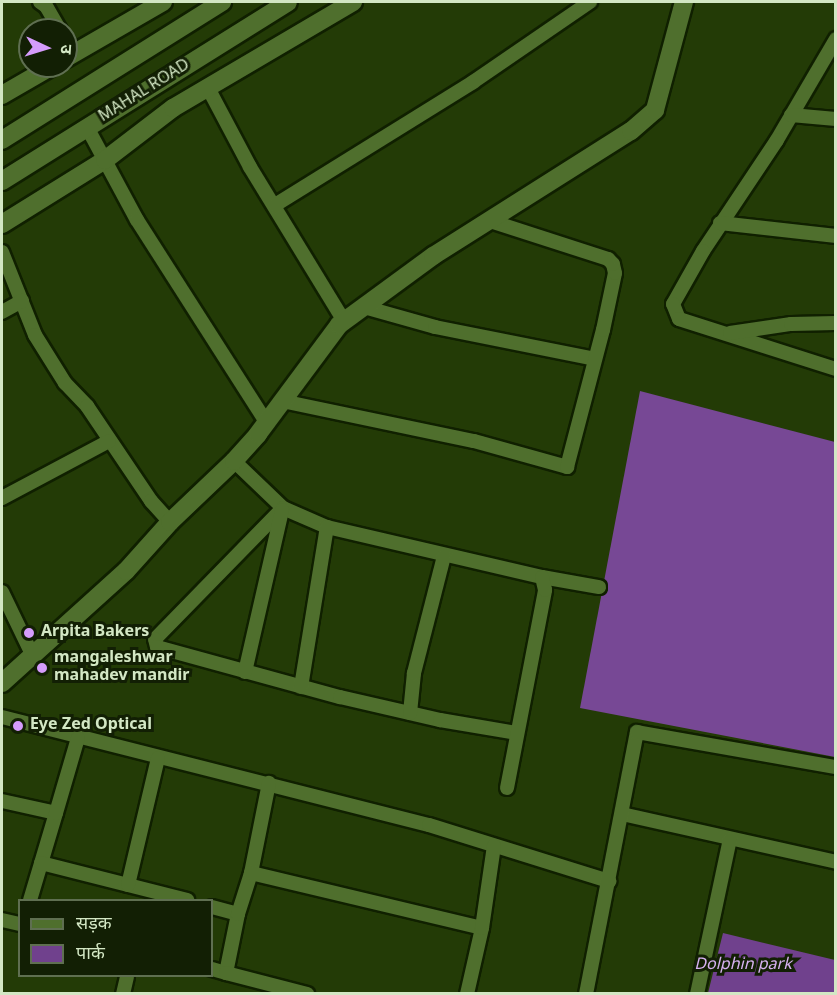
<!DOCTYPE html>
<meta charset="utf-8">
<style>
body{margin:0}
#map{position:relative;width:837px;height:995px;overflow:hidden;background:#233b06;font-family:Georgia,"Noto Sans Devanagari",serif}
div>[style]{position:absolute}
.green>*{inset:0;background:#70418d}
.forest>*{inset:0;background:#774895}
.roads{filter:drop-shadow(2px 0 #102000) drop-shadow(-2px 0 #102000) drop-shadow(0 2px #102000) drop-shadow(0 -2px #102000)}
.street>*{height:14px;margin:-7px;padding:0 7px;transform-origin:7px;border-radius:7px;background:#4f6f2d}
.secondary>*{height:18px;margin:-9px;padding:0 9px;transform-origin:9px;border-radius:9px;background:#4f6f2d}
.dots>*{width:16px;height:16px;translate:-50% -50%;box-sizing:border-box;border:3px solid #121f04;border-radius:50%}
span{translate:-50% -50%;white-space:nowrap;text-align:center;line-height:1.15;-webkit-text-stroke:6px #121f04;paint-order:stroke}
.street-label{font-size:16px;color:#d3e7c4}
.poi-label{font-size:16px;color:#d3e7c4;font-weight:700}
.left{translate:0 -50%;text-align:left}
.park-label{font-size:16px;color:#d7b2f1;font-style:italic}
.frame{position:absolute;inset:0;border:3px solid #d3e7c4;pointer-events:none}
.legend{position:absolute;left:18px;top:899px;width:195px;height:78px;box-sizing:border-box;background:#121f04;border:2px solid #5f6f51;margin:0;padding:8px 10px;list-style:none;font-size:18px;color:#d3e7c4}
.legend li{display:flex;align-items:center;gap:12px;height:30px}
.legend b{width:30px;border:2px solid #5f6f51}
.north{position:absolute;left:18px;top:18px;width:60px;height:60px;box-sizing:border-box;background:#121f04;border:2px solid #5f6f51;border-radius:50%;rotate:94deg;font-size:16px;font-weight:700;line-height:24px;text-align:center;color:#d3e7c4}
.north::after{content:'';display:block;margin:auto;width:21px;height:27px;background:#d59cfb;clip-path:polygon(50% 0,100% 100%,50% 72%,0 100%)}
</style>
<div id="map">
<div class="green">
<i style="clip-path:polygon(723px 933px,835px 960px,835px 993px,708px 993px)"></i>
</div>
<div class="forest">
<i style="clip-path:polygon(640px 391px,835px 442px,835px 757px,580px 708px)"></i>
</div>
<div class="roads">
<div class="street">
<i style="left:40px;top:2px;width:7px;rotate:34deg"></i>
<i style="left:46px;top:6px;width:28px;rotate:60deg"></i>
<i style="left:66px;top:39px;width:16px;rotate:60deg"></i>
<i style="left:836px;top:39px;width:117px;rotate:120.3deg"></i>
<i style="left:777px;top:140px;width:133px;rotate:123.7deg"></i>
<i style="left:703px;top:251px;width:61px;rotate:119.5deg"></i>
<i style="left:673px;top:304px;width:16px;rotate:68deg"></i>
<i style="left:679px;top:319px;width:165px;rotate:17.7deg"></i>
<i style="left:208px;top:88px;width:89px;rotate:62deg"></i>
<i style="left:250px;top:167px;width:180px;rotate:58.6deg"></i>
<i style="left:791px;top:115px;width:45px;rotate:5.1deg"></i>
<i style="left:88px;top:129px;width:103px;rotate:61.7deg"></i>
<i style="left:137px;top:220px;width:241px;rotate:57.4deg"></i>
<i style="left:275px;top:205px;width:233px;rotate:-31.8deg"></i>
<i style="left:473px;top:82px;width:142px;rotate:-34.4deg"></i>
<i style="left:720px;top:223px;width:117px;rotate:6.4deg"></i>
<i style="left:2px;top:252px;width:89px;rotate:68.3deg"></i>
<i style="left:35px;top:335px;width:57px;rotate:58deg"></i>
<i style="left:65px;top:383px;width:32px;rotate:46deg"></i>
<i style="left:87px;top:406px;width:115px;rotate:56deg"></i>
<i style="left:151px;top:501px;width:28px;rotate:48deg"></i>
<i style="left:364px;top:307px;width:74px;rotate:15.7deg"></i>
<i style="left:435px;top:327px;width:163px;rotate:11.3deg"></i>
<i style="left:2px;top:312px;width:23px;rotate:-29deg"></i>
<i style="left:730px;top:333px;width:62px;rotate:-8.4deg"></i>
<i style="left:791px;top:324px;width:45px;rotate:-1.3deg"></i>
<i style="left:282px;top:401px;width:196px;rotate:11.8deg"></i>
<i style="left:474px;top:441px;width:97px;rotate:15.6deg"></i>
<i style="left:567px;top:467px;width:142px;rotate:-75.3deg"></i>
<i style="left:603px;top:330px;width:58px;rotate:-78.1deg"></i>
<i style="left:615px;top:273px;width:9px;rotate:-103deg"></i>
<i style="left:613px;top:264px;width:7px;rotate:-135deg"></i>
<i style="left:608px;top:259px;width:124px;rotate:-162.1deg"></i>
<i style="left:234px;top:461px;width:68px;rotate:43.8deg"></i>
<i style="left:283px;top:508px;width:48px;rotate:23.4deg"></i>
<i style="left:327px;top:527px;width:221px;rotate:13.1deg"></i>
<i style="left:542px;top:577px;width:58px;rotate:10deg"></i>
<i style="left:2px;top:498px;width:121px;rotate:-28deg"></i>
<i style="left:283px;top:508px;width:183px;rotate:134.3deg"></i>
<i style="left:155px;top:639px;width:8px;rotate:76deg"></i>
<i style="left:157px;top:647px;width:190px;rotate:15.3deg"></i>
<i style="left:340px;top:697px;width:103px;rotate:13deg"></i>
<i style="left:440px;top:720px;width:77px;rotate:9.7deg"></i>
<i style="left:2px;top:592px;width:71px;rotate:64.2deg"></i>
<i style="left:245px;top:672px;width:166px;rotate:-77.1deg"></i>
<i style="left:301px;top:687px;width:162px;rotate:-80.8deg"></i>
<i style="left:410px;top:713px;width:40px;rotate:-84.3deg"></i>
<i style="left:414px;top:673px;width:121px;rotate:-75.6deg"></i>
<i style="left:2px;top:717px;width:440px;rotate:14.2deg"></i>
<i style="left:429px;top:825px;width:189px;rotate:17.3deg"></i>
<i style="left:507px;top:788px;width:202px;rotate:-79.1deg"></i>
<i style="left:545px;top:590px;width:13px;rotate:-103deg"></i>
<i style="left:2px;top:801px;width:55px;rotate:12.5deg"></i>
<i style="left:56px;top:813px;width:91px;rotate:106.6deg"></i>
<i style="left:56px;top:813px;width:78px;rotate:-73.7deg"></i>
<i style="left:622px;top:814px;width:219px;rotate:12.6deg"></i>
<i style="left:41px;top:863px;width:151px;rotate:14.2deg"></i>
<i style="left:251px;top:873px;width:92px;rotate:-78.7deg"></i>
<i style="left:128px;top:885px;width:130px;rotate:-76.7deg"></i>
<i style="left:212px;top:907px;width:27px;rotate:15deg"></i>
<i style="left:2px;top:920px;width:18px;rotate:13deg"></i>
<i style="left:212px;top:969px;width:15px;rotate:16deg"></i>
<i style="left:226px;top:973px;width:60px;rotate:-78.5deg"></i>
<i style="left:238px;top:914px;width:43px;rotate:-72.4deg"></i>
<i style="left:251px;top:873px;width:237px;rotate:13.4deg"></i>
<i style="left:226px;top:973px;width:84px;rotate:14.5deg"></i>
<i style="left:123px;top:994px;width:18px;rotate:-77deg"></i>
<i style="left:467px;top:994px;width:68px;rotate:-77.2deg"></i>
<i style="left:482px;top:928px;width:83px;rotate:-81.7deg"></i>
<i style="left:586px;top:994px;width:267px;rotate:-79deg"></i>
<i style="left:637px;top:732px;width:202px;rotate:10deg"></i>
<i style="left:697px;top:994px;width:158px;rotate:-78deg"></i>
</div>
<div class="secondary">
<i style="left:66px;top:58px;width:112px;rotate:-30deg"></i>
<i style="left:2px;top:95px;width:58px;rotate:-30.1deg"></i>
<i style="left:2px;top:140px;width:260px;rotate:-32.1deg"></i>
<i style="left:2px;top:181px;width:337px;rotate:-32deg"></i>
<i style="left:2px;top:224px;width:121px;rotate:-31.9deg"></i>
<i style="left:105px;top:160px;width:86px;rotate:-37.4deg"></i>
<i style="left:173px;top:108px;width:209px;rotate:-30.5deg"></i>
<i style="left:2px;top:683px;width:167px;rotate:-42.1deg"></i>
<i style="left:126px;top:571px;width:66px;rotate:-48.1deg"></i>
<i style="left:170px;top:522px;width:88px;rotate:-43.6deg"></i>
<i style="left:234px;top:461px;width:36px;rotate:-48deg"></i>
<i style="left:258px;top:434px;width:136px;rotate:-53.4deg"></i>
<i style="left:339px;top:325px;width:117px;rotate:-36.3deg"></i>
<i style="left:433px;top:256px;width:234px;rotate:-32.3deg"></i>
<i style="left:631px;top:131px;width:32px;rotate:-41deg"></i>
<i style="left:655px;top:110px;width:112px;rotate:-75deg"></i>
</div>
</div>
<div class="dots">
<i style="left:29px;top:633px;background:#d59cfb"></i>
<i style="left:42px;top:668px;background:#d59cfb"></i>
<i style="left:18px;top:726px;background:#d59cfb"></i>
</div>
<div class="street-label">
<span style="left:145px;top:92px;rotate:-32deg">MAHAL ROAD</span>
</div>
<div class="poi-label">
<span class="left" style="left:41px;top:633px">Arpita Bakers</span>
<span class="left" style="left:54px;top:668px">mangaleshwar<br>mahadev mandir</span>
<span class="left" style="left:30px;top:726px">Eye Zed Optical</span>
</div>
<div class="park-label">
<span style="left:743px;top:966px">Dolphin park</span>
</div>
<div class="frame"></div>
<ul class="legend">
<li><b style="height:8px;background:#4f6f2d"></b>सड़क</li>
<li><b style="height:16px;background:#70418d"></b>पार्क</li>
</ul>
<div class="north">उ</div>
</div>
